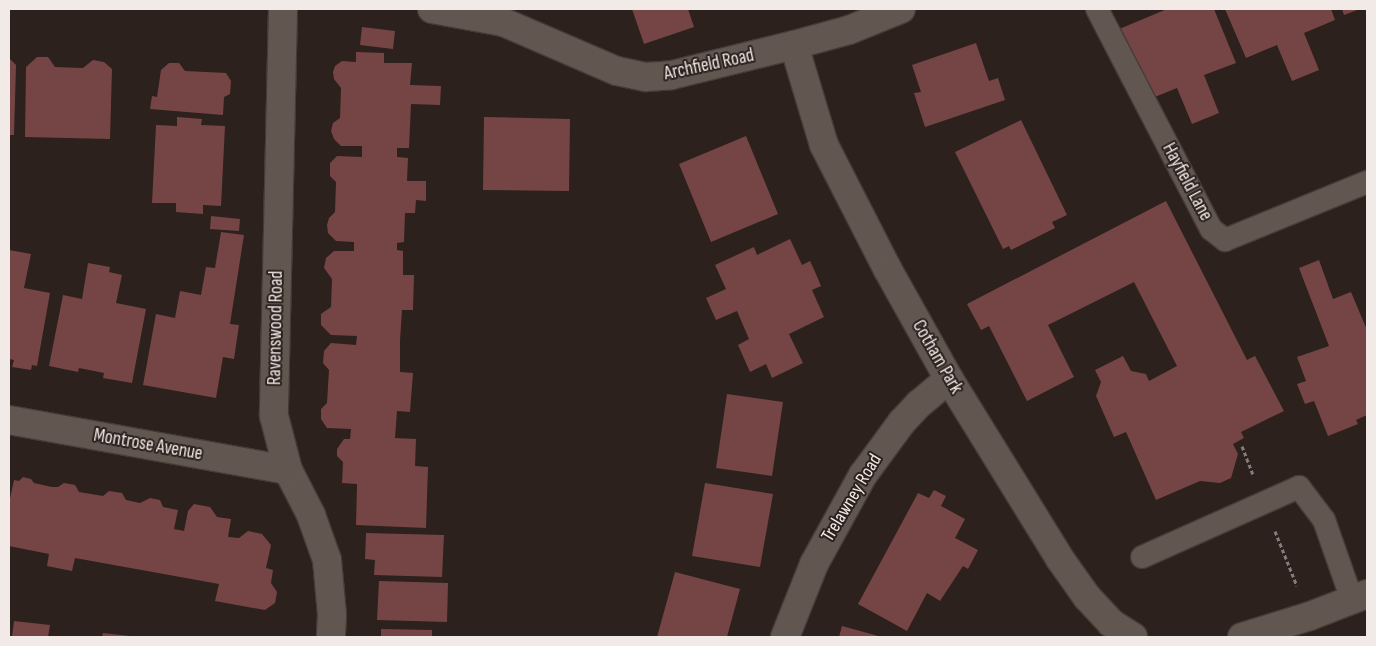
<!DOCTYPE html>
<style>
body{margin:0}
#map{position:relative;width:1376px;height:646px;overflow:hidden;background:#2c211d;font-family:"Sofia Sans Condensed",sans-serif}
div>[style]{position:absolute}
.building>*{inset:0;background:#754545}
.path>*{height:3px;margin-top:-1.5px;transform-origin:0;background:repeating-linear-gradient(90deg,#867c79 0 4px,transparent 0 6.5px)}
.roads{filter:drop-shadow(1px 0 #453c38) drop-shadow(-1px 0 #453c38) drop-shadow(0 1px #453c38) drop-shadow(0 -1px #453c38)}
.lane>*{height:22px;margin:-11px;padding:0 11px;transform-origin:11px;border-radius:11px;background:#625651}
.street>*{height:28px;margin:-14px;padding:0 14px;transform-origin:14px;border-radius:14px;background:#625651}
span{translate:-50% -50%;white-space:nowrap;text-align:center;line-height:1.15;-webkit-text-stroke:4px #2c211d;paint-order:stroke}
.street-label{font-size:19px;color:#f2eae7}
.frame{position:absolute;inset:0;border:10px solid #f2eae7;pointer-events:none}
</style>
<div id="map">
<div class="building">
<i style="clip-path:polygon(632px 9px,688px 9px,694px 27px,644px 44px)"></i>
<i style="clip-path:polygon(1167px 9px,1214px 9px,1236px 63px,1204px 75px,1219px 113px,1192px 124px,1177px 88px,1145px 101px,1117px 30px)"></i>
<i style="clip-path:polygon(1225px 9px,1331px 9px,1335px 20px,1304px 33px,1319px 70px,1292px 81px,1277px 45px,1246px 58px)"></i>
<i style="clip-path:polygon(1342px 9px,1360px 9px,1344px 15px)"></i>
<i style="clip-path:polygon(362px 27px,395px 31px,393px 49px,360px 45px)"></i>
<i style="clip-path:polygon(976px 43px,989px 81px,998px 78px,1005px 100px,925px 127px,914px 93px,921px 92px,912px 65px)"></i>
<i style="clip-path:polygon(356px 52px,384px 53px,384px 63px,412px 63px,410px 85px,441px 86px,440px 105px,411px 104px,409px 148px,397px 148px,397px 157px,408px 158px,407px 181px,426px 181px,426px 201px,416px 200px,415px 213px,405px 213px,404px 242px,397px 243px,397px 250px,403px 251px,403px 275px,414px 275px,413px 310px,402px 310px,400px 341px,400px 372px,413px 373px,410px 412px,397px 411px,395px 438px,416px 439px,415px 466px,428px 467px,426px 528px,356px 525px,357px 484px,342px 483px,343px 462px,337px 456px,337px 449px,344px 439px,350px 439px,351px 429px,327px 428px,321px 419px,321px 409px,327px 403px,329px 370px,323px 363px,324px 351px,331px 343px,356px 345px,357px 336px,331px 335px,321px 325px,321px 314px,331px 307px,332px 279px,324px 268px,326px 258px,334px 251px,354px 251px,354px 242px,336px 241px,328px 233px,327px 225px,329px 218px,335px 212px,336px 182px,330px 176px,330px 163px,337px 156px,362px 157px,362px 146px,341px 146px,334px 139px,331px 131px,333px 123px,340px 118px,341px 88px,334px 79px,333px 72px,335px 66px,342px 61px,356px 62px)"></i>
<i style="clip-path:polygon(37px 57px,48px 57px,55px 67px,83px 68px,93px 60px,104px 62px,112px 69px,110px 139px,25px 137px,26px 67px)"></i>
<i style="clip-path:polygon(9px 58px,16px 65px,14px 135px,9px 135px)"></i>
<i style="clip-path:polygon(169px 63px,179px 63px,185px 71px,226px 73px,231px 81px,230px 94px,224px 97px,223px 115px,150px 109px,152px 96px,157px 97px,161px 70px)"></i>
<i style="clip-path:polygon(177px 117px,202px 119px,201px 125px,225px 126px,221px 206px,203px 205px,203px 214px,176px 212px,176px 203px,152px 203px,156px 125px,177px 126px)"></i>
<i style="clip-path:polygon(484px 117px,570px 119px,569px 191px,483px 190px)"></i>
<i style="clip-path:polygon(1021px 120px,1067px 215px,1052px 222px,1055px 228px,1011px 250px,1009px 246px,1003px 249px,955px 152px)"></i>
<i style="clip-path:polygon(746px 136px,778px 214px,711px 242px,679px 164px)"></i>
<i style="clip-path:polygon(1166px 201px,1247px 360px,1255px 356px,1284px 411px,1241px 432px,1244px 438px,1233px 444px,1238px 454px,1231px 478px,1220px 483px,1200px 481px,1156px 500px,1126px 432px,1114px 437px,1096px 396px,1101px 382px,1095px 370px,1123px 356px,1131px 371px,1146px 374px,1149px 381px,1177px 366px,1134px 282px,1048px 325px,1074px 377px,1027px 401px,989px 326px,981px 330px,967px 304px)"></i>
<i style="clip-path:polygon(211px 216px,240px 219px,239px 231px,210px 229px)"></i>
<i style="clip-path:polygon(221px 232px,244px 235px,230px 324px,239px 325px,234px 359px,223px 357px,216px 398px,143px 385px,156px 314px,175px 318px,180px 291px,201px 295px,206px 267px,215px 268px)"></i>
<i style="clip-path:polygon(790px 239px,802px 265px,810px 261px,816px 274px,821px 286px,812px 290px,824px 317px,789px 334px,803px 363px,772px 378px,766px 364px,750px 372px,738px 345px,749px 339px,737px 311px,716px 320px,706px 298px,726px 289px,715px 265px,754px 247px,757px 255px)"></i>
<i style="clip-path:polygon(9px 250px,31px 254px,24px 288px,50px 293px,37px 366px,32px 365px,31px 370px,12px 367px,14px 360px,9px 359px)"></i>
<i style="clip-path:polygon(1319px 260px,1333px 299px,1351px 292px,1367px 330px,1367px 415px,1356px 420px,1358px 424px,1328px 436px,1314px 401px,1305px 404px,1297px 384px,1306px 381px,1297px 357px,1329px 346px,1299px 268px)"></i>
<i style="clip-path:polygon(88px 263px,110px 267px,109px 272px,122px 275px,116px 303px,146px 309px,132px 383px,103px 378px,104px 373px,79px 368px,78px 372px,49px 366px,63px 295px,82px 299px)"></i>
<i style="clip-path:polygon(727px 394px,783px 402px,772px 476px,716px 468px)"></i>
<i style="clip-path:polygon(23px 477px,31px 479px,34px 483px,52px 487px,58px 487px,64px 483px,75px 485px,79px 492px,103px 496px,109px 491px,122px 493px,126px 500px,140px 503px,150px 498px,160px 500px,163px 507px,178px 510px,174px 529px,184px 531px,188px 511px,194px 504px,210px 507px,217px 517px,231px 519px,228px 537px,239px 538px,248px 531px,262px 534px,271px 545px,266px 568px,273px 570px,271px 583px,277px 592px,275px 603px,265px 610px,215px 601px,219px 584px,75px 558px,72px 571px,47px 566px,49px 554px,9px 546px,9px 503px,14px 480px,19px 481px)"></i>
<i style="clip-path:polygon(705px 483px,773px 494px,760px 567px,692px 556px)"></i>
<i style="clip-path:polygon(934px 490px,946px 496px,941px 506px,965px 519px,955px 538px,978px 550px,968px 569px,963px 566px,940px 601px,927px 593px,907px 631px,858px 604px,918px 493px,929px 498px)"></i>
<i style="clip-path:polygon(366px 533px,444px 535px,442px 577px,374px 575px,375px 560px,365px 559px)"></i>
<i style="clip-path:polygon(675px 572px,740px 589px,727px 637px,657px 637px)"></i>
<i style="clip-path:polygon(379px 581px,448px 583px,447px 622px,377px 620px)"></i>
<i style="clip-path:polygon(14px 621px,50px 625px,48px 637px,12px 637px)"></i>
<i style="clip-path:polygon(842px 626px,882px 637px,839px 637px)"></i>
<i style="clip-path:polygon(381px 629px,432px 630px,432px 637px,381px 637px)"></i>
<i style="clip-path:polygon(103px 633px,130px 636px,130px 637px,102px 637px)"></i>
</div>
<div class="path">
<i style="left:1242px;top:446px;width:30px;rotate:69deg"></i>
<i style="left:1275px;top:531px;width:59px;rotate:68.2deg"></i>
</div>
<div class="roads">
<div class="lane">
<i style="left:1097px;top:9px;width:248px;rotate:62.6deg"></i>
<i style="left:1211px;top:229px;width:18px;rotate:38deg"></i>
<i style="left:1225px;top:240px;width:153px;rotate:-22.2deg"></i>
<i style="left:1142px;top:557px;width:172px;rotate:-24deg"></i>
<i style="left:1299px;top:487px;width:41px;rotate:52.9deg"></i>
<i style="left:1324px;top:520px;width:85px;rotate:70.7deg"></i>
</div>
<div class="street">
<i style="left:283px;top:9px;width:407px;rotate:91.3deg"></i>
<i style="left:274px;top:416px;width:56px;rotate:75.5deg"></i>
<i style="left:288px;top:470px;width:51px;rotate:62.9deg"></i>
<i style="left:311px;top:515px;width:48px;rotate:70.4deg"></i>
<i style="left:327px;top:560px;width:55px;rotate:84.8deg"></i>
<i style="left:332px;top:615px;width:22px;rotate:93deg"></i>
<i style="left:432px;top:9px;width:72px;rotate:10.4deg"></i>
<i style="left:503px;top:22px;width:124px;rotate:23.3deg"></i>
<i style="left:617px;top:71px;width:30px;rotate:12deg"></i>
<i style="left:646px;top:77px;width:26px;rotate:-4deg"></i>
<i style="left:672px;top:75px;width:126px;rotate:-13.8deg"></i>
<i style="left:794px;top:45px;width:57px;rotate:-15.3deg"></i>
<i style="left:849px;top:30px;width:56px;rotate:-22deg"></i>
<i style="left:794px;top:45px;width:104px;rotate:73.3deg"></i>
<i style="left:824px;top:145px;width:140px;rotate:62.9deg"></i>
<i style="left:888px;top:270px;width:125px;rotate:60.8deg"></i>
<i style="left:949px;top:379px;width:211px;rotate:58.3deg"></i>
<i style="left:1060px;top:559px;width:47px;rotate:54.6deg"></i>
<i style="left:1087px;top:597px;width:35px;rotate:47deg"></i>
<i style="left:1111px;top:623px;width:26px;rotate:32deg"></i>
<i style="left:9px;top:420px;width:283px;rotate:10.2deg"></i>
<i style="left:785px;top:637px;width:79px;rotate:-68.3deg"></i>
<i style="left:814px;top:564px;width:102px;rotate:-61.2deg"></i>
<i style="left:863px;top:475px;width:66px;rotate:-53.7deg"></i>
<i style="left:902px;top:422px;width:25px;rotate:-47deg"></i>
<i style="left:919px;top:404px;width:39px;rotate:-40deg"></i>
<i style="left:1242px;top:637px;width:71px;rotate:-17.2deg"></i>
<i style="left:1310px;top:616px;width:61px;rotate:-21.1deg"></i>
</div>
</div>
<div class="street-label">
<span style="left:709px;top:65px;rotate:-12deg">Archfield Road</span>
<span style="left:1187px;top:182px;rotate:62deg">Hayfield Lane</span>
<span style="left:276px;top:328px;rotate:-89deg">Ravenswood Road</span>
<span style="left:937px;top:357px;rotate:60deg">Cotham Park</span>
<span style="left:148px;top:445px;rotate:10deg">Montrose Avenue</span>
<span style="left:852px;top:498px;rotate:-59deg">Trelawney Road</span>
</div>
<div class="frame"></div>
</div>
